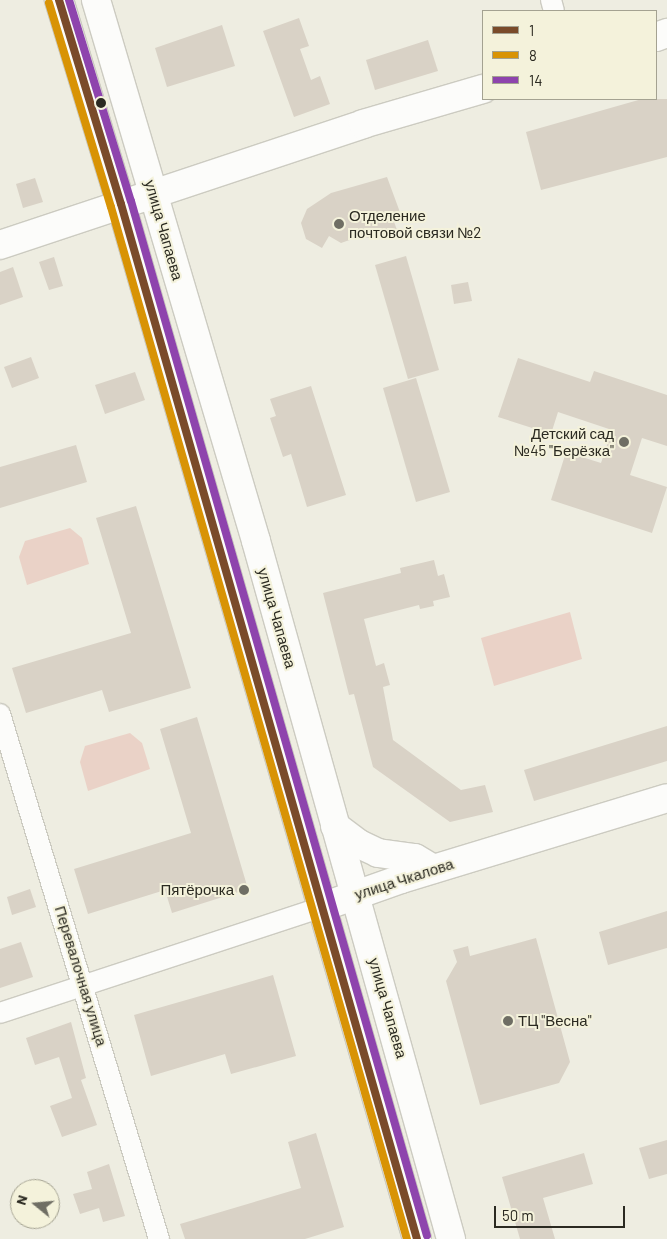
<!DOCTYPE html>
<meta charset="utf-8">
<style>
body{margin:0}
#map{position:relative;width:667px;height:1239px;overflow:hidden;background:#eeede1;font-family:Barlow,sans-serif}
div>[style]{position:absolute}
.green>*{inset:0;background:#ead2c7}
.building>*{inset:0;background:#d9d2c6}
.roads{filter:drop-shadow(1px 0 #cccbc1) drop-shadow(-1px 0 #cccbc1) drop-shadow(0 1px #cccbc1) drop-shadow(0 -1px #cccbc1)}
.minor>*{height:20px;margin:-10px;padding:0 10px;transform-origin:10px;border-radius:10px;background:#fcfcfa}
.secondary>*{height:28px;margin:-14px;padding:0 14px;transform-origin:14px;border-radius:14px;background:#fcfcfa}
.primary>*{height:28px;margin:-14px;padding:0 14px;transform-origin:14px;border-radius:14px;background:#fcfcfa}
.bus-1>*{height:8px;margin:-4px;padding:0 4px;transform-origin:4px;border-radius:4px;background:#7a4b2a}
.bus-2>*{height:8px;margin:-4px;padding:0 4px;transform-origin:4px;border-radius:4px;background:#d89305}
.bus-3>*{height:8px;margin:-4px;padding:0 4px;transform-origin:4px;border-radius:4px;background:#8e44ad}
.dots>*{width:14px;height:14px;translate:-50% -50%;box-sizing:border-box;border:2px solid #f4f2db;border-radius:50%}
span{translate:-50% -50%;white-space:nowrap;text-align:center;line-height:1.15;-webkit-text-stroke:4px #f4f2db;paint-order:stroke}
.poi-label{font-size:15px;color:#2b2a21}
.left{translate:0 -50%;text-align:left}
.right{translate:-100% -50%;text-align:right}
.street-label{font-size:15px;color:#2b2a21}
.legend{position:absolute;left:482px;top:10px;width:175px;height:90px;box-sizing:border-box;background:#f4f2db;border:1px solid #a4a291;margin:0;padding:6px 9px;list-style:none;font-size:15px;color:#2b2a21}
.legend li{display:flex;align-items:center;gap:10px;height:25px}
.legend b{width:25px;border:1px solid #a4a291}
.north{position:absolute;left:10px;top:1179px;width:50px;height:50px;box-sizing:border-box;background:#f4f2db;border:1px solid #a4a291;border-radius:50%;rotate:287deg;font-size:14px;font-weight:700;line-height:20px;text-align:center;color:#2b2a21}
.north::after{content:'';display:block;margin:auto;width:18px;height:22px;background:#6f6e64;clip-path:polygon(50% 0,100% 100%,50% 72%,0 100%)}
.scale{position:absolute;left:494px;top:1206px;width:131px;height:22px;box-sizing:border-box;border:2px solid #2b2a21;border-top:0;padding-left:6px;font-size:15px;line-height:18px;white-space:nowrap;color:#2b2a21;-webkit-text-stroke:4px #f4f2db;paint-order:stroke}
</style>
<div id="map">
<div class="green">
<i style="clip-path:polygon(70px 528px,82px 538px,89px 564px,27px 585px,19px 557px,25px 541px)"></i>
<i style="clip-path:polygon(570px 612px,582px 659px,494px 686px,481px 638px)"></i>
<i style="clip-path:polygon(130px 733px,142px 743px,150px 769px,88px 791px,80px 762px,85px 746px)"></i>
</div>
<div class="building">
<i style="clip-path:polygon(299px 18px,309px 46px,300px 49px,311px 80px,320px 76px,330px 104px,294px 117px,263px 31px)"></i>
<i style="clip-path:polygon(222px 25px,235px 66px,167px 87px,155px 48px)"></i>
<i style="clip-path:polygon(428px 40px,438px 71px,375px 90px,366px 60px)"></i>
<i style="clip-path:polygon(642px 99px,667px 99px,667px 157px,541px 190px,526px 132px)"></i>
<i style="clip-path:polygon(387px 177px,401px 215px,393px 219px,397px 230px,373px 239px,361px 236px,341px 243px,329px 236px,322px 248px,306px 239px,301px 223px,307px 209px,331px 193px)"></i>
<i style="clip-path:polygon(35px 178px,43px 202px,23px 208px,16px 184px)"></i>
<i style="clip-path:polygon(406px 256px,439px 370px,408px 379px,375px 265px)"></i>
<i style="clip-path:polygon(54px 257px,63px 286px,49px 290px,39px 262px)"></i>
<i style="clip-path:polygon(13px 267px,23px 297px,0 305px,0 272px)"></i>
<i style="clip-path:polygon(468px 282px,472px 301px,454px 304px,451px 285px)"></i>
<i style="clip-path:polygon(31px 357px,39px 378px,12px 388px,4px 367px)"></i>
<i style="clip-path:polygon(518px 358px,590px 382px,594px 371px,667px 395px,667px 446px,642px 438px,630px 475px,667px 487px,652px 533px,551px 500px,566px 452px,601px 463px,612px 430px,558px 412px,551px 434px,498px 417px)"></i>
<i style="clip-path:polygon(135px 372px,145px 400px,105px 414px,95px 385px)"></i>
<i style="clip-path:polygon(416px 378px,450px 492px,416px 502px,383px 388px)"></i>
<i style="clip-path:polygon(311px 386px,346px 495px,307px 507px,291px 454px,283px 457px,270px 418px,276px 416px,270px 399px)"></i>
<i style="clip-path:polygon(76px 445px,87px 482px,0 508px,0 467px)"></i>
<i style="clip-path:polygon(136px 506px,191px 688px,109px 712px,102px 690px,26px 713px,12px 668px,131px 633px,96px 518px)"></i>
<i style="clip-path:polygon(434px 560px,438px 576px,444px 574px,450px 597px,433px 601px,434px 606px,420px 609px,419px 605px,364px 619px,376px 666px,384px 663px,390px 685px,383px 687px,393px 740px,461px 790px,485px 785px,493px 812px,450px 822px,373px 767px,354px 694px,349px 695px,323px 593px,401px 573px,400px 568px)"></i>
<i style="clip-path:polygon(197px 717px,248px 889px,172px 913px,165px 890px,88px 914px,74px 869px,191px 833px,160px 729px)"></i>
<i style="clip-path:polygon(667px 726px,667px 761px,534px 801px,524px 770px)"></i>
<i style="clip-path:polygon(30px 889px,36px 907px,12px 915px,7px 897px)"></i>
<i style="clip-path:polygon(667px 911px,667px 948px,608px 965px,599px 932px)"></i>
<i style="clip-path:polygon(536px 938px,570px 1062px,559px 1083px,480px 1105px,446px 981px,457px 962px,453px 950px,468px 946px,470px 956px)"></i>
<i style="clip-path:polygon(21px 942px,33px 977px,0 988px,0 949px)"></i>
<i style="clip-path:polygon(273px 975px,296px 1056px,231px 1074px,225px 1054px,151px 1076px,134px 1015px)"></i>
<i style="clip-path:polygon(71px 1022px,86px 1078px,81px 1080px,97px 1125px,62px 1137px,50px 1106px,72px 1098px,59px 1057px,35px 1065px,26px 1038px)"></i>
<i style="clip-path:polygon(316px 1133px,344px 1227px,305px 1239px,185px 1239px,180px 1224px,301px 1188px,288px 1142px)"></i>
<i style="clip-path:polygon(667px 1140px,667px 1174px,649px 1179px,639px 1148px)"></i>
<i style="clip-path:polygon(584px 1153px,593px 1184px,543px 1198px,555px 1239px,520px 1239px,502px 1177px)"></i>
<i style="clip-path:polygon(109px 1164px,125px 1216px,103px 1222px,99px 1208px,80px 1214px,73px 1194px,92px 1189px,87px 1172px)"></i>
</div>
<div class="roads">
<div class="minor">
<i style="left:551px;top:0;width:11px;rotate:75deg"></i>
<i style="left:0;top:714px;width:549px;rotate:73.15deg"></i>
<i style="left:0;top:1013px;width:339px;rotate:-18.2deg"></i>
</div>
<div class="secondary">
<i style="left:656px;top:37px;width:12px;rotate:-20deg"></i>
<i style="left:0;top:245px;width:383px;rotate:-18.4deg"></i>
<i style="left:363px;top:124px;width:125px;rotate:-16.3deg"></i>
<i style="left:335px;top:826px;width:30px;rotate:37deg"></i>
<i style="left:359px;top:844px;width:21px;rotate:25deg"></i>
<i style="left:378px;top:853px;width:37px;rotate:8deg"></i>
<i style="left:415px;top:858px;width:21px;rotate:31deg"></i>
<i style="left:322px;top:907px;width:84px;rotate:-19.5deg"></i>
<i style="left:401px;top:879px;width:278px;rotate:-16.9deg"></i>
</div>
<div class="primary">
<i style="left:59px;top:0;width:213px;rotate:73.1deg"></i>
<i style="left:121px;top:204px;width:1076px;rotate:74.04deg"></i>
<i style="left:96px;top:0;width:564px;rotate:73.52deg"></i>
<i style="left:256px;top:541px;width:725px;rotate:74.39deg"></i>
</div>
</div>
<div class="bus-1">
<i style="left:59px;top:0;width:213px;rotate:73.1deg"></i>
<i style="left:121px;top:204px;width:1076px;rotate:74.04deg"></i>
</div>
<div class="bus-2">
<i style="left:49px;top:3px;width:213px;rotate:73.1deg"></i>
<i style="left:111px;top:207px;width:1074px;rotate:74deg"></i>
</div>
<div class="bus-3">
<i style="left:69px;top:0;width:210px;rotate:72.9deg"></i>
<i style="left:131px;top:201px;width:1076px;rotate:74.04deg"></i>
</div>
<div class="dots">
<i style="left:101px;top:103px;background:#2b2a21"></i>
<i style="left:339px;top:224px;background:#6f6e64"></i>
<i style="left:624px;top:442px;background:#6f6e64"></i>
<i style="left:244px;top:890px;background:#6f6e64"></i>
<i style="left:508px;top:1021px;background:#6f6e64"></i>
</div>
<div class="poi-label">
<span class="left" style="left:349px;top:224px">Отделение<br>почтовой связи №2</span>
<span class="right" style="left:614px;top:442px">Детский сад<br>№45 "Берёзка"</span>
<span class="right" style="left:234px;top:890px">Пятёрочка</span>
<span class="left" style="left:518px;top:1021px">ТЦ "Весна"</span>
</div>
<div class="street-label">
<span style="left:164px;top:230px;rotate:74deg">улица Чапаева</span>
<span style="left:277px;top:618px;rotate:74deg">улица Чапаева</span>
<span style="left:404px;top:879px;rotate:-18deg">улица Чкалова</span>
<span style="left:81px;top:976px;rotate:73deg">Перевалочная улица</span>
<span style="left:388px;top:1008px;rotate:74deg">улица Чапаева</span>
</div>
<ul class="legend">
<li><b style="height:6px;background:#7a4b2a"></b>1</li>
<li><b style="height:6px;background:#d89305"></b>8</li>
<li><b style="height:6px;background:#8e44ad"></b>14</li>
</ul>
<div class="north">N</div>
<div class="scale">50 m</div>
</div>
